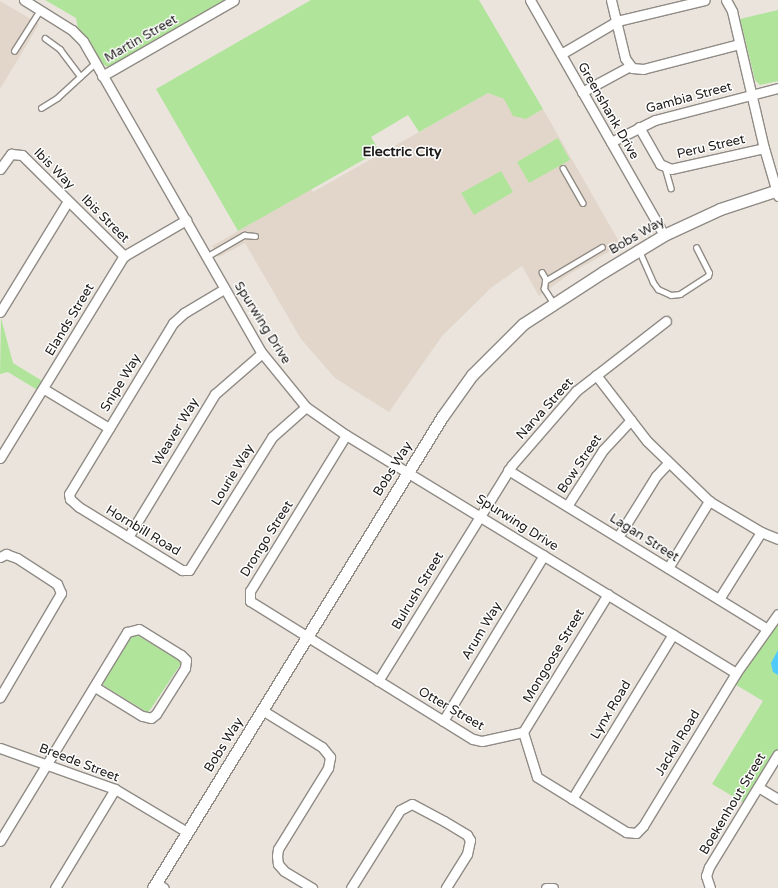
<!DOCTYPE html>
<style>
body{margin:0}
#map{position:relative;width:778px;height:888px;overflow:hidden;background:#eae4dd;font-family:"Varela Round",sans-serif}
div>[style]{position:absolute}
.built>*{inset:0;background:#e2d6ca}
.green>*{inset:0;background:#b1e49b}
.water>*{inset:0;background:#4ecbfc}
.roads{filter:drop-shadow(1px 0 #908b85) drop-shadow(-1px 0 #908b85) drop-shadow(0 1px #908b85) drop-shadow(0 -1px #908b85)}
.service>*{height:4.5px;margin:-2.25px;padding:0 2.25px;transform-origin:2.25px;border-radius:2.25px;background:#fff}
.minor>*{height:9px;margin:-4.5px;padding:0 4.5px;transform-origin:4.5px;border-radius:4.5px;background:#fff}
.tertiary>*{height:11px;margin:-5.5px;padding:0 5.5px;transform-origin:5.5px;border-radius:5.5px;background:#fff}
span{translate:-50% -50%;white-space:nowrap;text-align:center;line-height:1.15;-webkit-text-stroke:3px #fff;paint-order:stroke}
.street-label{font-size:13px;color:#1d1a18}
.neighbourhood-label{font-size:14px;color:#1d1a18;font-weight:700}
</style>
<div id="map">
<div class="built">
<i style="clip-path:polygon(0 1px,39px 24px,0 89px)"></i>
<i style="clip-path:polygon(488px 93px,504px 99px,526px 119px,543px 109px,621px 245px,571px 273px,539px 296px,522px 266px,492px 287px,442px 336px,389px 412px,335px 378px,301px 339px,245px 243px,219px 257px,212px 246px,311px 189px,313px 192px)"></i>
</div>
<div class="green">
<i style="clip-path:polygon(45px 0,226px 0,108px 67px,99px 62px,78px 29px,76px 18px)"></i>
<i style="clip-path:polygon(311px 0,479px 0,543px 109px,526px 119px,513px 116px,504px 99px,488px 93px,419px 132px,408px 115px,371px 137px,379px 151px,238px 231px,156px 89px)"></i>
<i style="clip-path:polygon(778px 10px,778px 81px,760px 85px,755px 80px,740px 19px)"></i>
<i style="clip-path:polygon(558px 138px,570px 160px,529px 183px,517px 162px)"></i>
<i style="clip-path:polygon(501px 171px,513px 192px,474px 215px,461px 193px)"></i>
<i style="clip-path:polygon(1px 318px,13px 363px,44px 382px,39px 391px,8px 372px,0 374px)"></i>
<i style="clip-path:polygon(778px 624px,778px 749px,744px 803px,712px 784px,763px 701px,736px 685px,764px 640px)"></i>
<i style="clip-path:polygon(137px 635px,182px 662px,148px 713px,103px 685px,104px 680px,131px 637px)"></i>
</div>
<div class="water">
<i style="clip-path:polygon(778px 650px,778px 675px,773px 672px,771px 663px)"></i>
</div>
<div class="roads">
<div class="service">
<i style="left:45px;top:38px;width:19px;rotate:36deg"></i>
<i style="left:60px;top:49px;width:34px;rotate:53deg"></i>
<i style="left:14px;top:51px;width:49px;rotate:-57.6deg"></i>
<i style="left:41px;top:108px;width:19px;rotate:-32deg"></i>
<i style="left:57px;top:98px;width:52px;rotate:-42.6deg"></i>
<i style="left:665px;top:167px;width:22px;rotate:74deg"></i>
<i style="left:563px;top:168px;width:40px;rotate:60.3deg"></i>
<i style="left:639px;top:250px;width:35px;rotate:66deg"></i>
<i style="left:653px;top:282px;width:9px;rotate:54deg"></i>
<i style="left:658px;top:289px;width:14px;rotate:25deg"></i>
<i style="left:671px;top:295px;width:9px;rotate:-6deg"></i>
<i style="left:680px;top:294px;width:33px;rotate:-33deg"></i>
<i style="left:708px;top:276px;width:3px;rotate:-72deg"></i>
<i style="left:709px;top:273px;width:28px;rotate:-117deg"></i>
<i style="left:206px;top:257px;width:44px;rotate:-30.1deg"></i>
<i style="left:244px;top:235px;width:11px;rotate:5deg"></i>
<i style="left:542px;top:272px;width:8px;rotate:60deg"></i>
<i style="left:553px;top:303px;width:17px;rotate:-123deg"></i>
<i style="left:544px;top:289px;width:8px;rotate:-83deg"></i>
<i style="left:545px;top:281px;width:66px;rotate:-30.8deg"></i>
</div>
<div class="minor">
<i style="left:24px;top:0;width:57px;rotate:32deg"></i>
<i style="left:72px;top:30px;width:16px;rotate:45deg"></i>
<i style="left:83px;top:41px;width:360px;rotate:60.2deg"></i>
<i style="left:262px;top:353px;width:70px;rotate:50.8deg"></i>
<i style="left:306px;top:407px;width:49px;rotate:35deg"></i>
<i style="left:346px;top:435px;width:457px;rotate:31.4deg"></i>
<i style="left:530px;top:0;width:271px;rotate:60.3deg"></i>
<i style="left:611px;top:0;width:60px;rotate:76.4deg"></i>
<i style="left:625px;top:58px;width:12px;rotate:55deg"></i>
<i style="left:632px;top:68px;width:11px;rotate:5deg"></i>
<i style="left:643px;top:69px;width:99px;rotate:-14.6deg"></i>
<i style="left:726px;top:0;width:13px;rotate:61deg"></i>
<i style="left:732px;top:11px;width:141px;rotate:76.9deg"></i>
<i style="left:764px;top:148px;width:50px;rotate:73.7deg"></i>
<i style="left:561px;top:54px;width:65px;rotate:-30.5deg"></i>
<i style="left:617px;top:21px;width:90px;rotate:-13.4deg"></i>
<i style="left:102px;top:76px;width:152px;rotate:-29.9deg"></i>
<i style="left:582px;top:92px;width:55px;rotate:-28.4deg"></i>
<i style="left:639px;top:127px;width:43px;rotate:60.4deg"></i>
<i style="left:660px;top:164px;width:12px;rotate:24deg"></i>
<i style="left:671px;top:169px;width:95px;rotate:-12.7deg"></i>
<i style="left:611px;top:142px;width:49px;rotate:-26.6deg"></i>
<i style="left:655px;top:120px;width:127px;rotate:-14.6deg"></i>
<i style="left:0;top:169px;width:19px;rotate:-54deg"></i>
<i style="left:11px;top:154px;width:11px;rotate:5deg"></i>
<i style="left:22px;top:155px;width:144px;rotate:44.7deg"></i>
<i style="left:224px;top:289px;width:47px;rotate:149deg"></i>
<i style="left:184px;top:313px;width:15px;rotate:138deg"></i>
<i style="left:173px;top:323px;width:200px;rotate:121.3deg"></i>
<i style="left:69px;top:494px;width:5px;rotate:79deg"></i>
<i style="left:70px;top:499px;width:12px;rotate:42deg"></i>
<i style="left:79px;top:507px;width:121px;rotate:31.5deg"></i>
<i style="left:182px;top:570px;width:7px"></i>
<i style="left:189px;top:570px;width:157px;rotate:-58deg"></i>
<i style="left:272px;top:437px;width:45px;rotate:-41.4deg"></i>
<i style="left:0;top:312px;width:130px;rotate:-58.5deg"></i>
<i style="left:596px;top:375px;width:83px;rotate:52.3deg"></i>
<i style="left:647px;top:441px;width:86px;rotate:44.1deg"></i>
<i style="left:709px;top:501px;width:61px;rotate:30.8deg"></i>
<i style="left:761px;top:532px;width:18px;rotate:22deg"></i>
<i style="left:44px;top:389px;width:76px;rotate:31deg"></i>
<i style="left:346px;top:435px;width:183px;rotate:121.6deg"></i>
<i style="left:250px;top:591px;width:10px;rotate:90deg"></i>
<i style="left:250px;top:601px;width:262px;rotate:31.8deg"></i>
<i style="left:473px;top:739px;width:9px;rotate:13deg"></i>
<i style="left:482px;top:741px;width:42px;rotate:-12.4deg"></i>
<i style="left:0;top:458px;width:237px;rotate:-58.5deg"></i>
<i style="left:124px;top:256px;width:72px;rotate:-30.1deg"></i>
<i style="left:508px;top:470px;width:303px;rotate:31.5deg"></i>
<i style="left:567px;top:506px;width:67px;rotate:-57.3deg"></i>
<i style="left:603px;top:450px;width:41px;rotate:-47deg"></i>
<i style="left:128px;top:537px;width:167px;rotate:-58.7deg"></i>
<i style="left:215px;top:394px;width:62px;rotate:-41.1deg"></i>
<i style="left:618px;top:537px;width:72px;rotate:-58.1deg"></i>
<i style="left:656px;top:476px;width:18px;rotate:-47deg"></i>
<i style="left:0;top:557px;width:7px;rotate:-27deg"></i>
<i style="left:6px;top:554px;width:12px;rotate:20deg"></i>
<i style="left:17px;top:558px;width:48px;rotate:33deg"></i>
<i style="left:57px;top:584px;width:10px;rotate:66deg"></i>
<i style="left:61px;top:593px;width:121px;rotate:120.4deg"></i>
<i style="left:668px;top:568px;width:79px;rotate:-58.5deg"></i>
<i style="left:719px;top:599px;width:79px;rotate:-57.9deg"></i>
<i style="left:378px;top:681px;width:254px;rotate:-58.2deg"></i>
<i style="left:512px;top:465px;width:98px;rotate:-49.1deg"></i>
<i style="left:576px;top:391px;width:114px;rotate:-37.9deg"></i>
<i style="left:262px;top:710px;width:70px;rotate:31.7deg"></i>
<i style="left:322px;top:747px;width:13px;rotate:51deg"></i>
<i style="left:330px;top:757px;width:11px;rotate:100deg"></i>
<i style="left:328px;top:768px;width:95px;rotate:121.7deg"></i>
<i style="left:278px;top:849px;width:7px;rotate:98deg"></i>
<i style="left:277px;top:856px;width:8px;rotate:83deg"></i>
<i style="left:278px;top:864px;width:9px;rotate:49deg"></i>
<i style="left:284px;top:871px;width:33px;rotate:31deg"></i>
<i style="left:443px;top:721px;width:194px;rotate:-58.7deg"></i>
<i style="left:523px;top:732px;width:47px;rotate:72.7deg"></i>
<i style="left:537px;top:777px;width:105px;rotate:31.7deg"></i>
<i style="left:626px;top:832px;width:10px;rotate:6deg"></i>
<i style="left:636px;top:833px;width:10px;rotate:-45deg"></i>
<i style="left:643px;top:826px;width:179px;rotate:-58.7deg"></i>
<i style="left:736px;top:673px;width:72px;rotate:-54.6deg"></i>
<i style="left:523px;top:732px;width:162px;rotate:-58.4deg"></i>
<i style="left:0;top:748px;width:122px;rotate:19.6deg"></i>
<i style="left:115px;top:789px;width:84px;rotate:30.8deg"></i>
<i style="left:758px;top:787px;width:23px;rotate:31deg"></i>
<i style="left:572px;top:799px;width:193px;rotate:-58.5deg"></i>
<i style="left:0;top:841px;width:245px;rotate:-58.7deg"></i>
<i style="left:127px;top:632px;width:12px;rotate:-14deg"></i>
<i style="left:139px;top:629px;width:49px;rotate:31.8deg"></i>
<i style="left:181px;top:655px;width:7px;rotate:45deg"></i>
<i style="left:186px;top:660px;width:8px;rotate:97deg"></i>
<i style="left:185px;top:668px;width:54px;rotate:122.2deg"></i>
<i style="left:156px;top:714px;width:6px;rotate:141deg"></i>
<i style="left:151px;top:718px;width:9px;rotate:-167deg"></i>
<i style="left:142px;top:716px;width:55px;rotate:-148.3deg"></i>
<i style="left:156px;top:883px;width:9px;rotate:32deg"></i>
<i style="left:55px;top:888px;width:116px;rotate:-58.8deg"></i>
<i style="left:351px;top:888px;width:92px;rotate:-57.9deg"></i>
<i style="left:400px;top:810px;width:13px;rotate:-27deg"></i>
<i style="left:412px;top:804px;width:36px;rotate:28deg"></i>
<i style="left:444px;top:821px;width:27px;rotate:31deg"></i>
<i style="left:467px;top:835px;width:6px;rotate:59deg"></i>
<i style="left:470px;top:840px;width:14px;rotate:102deg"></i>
<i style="left:467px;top:854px;width:40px;rotate:122deg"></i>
<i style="left:546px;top:888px;width:7px"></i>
<i style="left:710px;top:888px;width:13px;rotate:-108deg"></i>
<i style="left:706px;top:876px;width:9px;rotate:-72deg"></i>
<i style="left:709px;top:867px;width:132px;rotate:-58.6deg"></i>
</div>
<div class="tertiary">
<i style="left:153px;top:888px;width:553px;rotate:-58.47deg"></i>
<i style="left:442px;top:417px;width:52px;rotate:-54.5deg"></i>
<i style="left:472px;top:375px;width:72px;rotate:-45deg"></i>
<i style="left:523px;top:324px;width:95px;rotate:-33deg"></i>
<i style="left:603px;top:272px;width:71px;rotate:-31.2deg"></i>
<i style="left:664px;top:235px;width:62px;rotate:-24.9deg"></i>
<i style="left:720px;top:209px;width:61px;rotate:-18.1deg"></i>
</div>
</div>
<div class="street-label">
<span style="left:141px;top:39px;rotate:-30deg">Martin Street</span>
<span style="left:689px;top:98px;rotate:-15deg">Gambia Street</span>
<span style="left:608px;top:111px;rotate:60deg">Greenshank Drive</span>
<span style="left:711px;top:147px;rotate:-13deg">Peru Street</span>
<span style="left:54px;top:169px;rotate:45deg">Ibis Way</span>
<span style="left:105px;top:219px;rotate:45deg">Ibis Street</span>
<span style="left:637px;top:236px;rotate:-30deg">Bobs Way</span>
<span style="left:70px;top:320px;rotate:-59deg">Elands Street</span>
<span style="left:262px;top:323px;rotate:58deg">Spurwing Drive</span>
<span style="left:121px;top:383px;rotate:-59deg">Snipe Way</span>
<span style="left:545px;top:409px;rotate:-48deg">Narva Street</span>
<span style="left:176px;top:432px;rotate:-59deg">Weaver Way</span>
<span style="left:580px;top:464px;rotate:-56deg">Bow Street</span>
<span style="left:393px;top:469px;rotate:-58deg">Bobs Way</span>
<span style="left:233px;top:475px;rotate:-59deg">Lourie Way</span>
<span style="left:517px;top:523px;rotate:32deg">Spurwing Drive</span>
<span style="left:143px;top:531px;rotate:31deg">Hornbill Road</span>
<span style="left:644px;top:538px;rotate:32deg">Lagan Street</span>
<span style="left:267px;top:539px;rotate:-58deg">Drongo Street</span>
<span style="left:418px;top:591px;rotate:-59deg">Bulrush Street</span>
<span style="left:482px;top:631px;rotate:-59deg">Arum Way</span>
<span style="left:554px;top:656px;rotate:-59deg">Mongoose Street</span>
<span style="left:451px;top:709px;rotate:30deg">Otter Street</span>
<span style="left:611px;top:710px;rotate:-59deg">Lynx Road</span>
<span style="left:678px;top:743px;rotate:-59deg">Jackal Road</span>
<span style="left:224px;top:745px;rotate:-58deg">Bobs Way</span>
<span style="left:79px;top:763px;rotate:21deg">Breede Street</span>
<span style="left:733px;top:804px;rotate:-59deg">Boekenhout Street</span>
</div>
<div class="neighbourhood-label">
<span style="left:402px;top:152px">Electric City</span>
</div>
</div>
